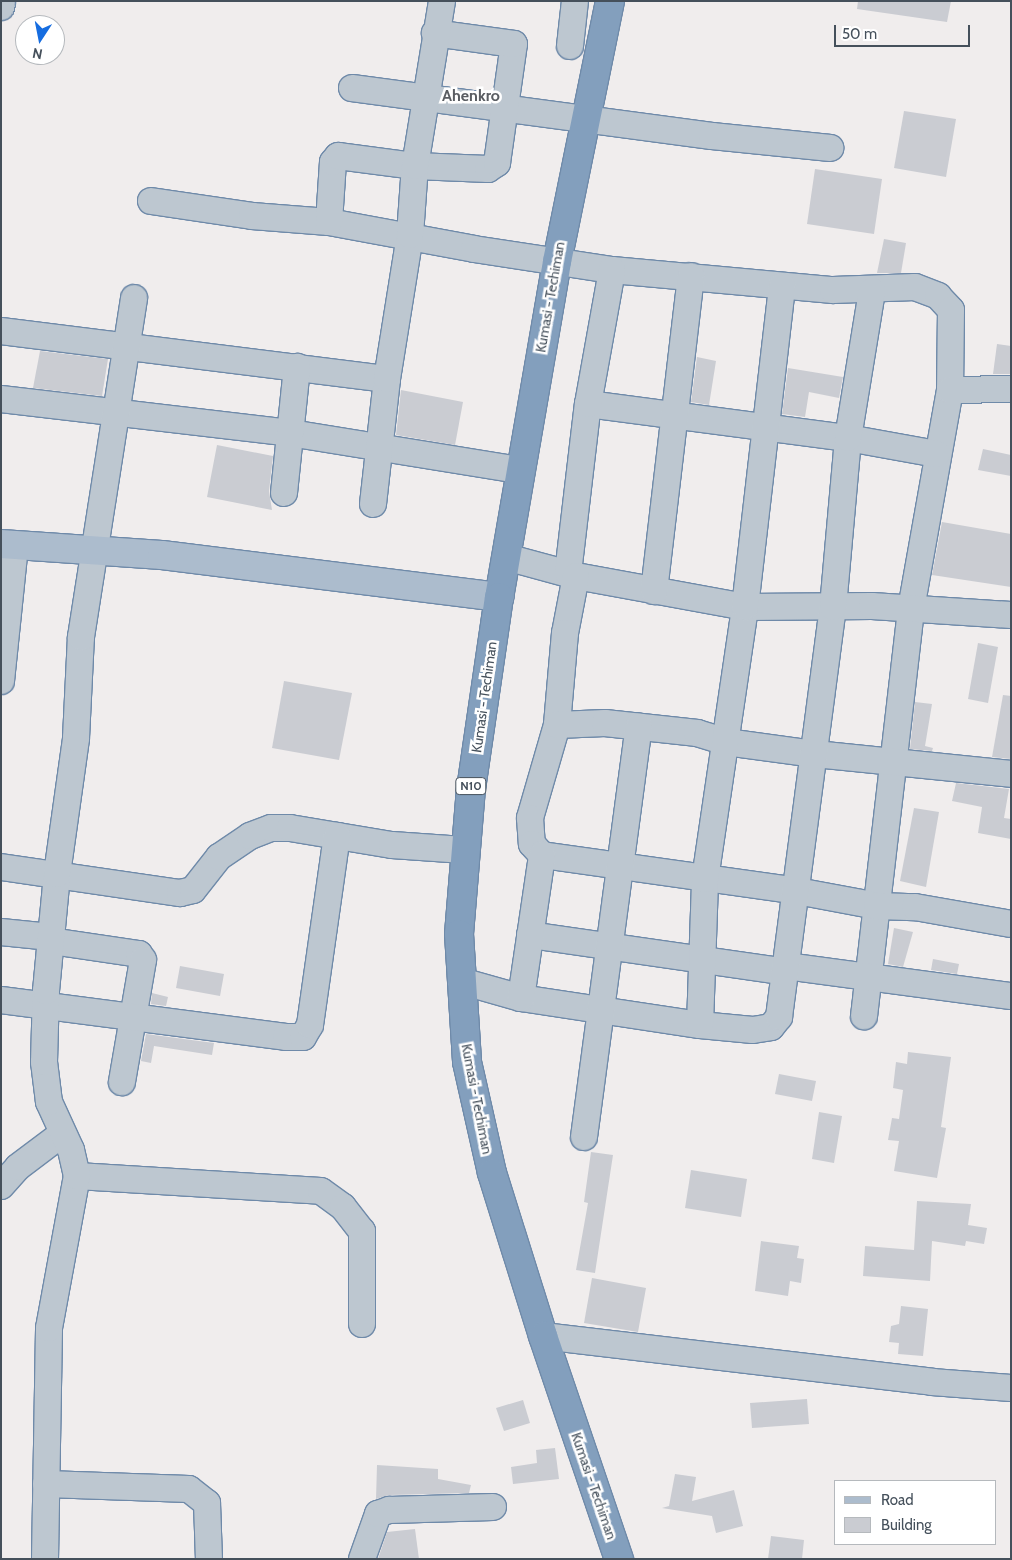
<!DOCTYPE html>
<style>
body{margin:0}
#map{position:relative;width:1012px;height:1560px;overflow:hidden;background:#f0eded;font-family:Cabin,sans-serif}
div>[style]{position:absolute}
.building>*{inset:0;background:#caccd2}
.roads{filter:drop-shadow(1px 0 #6f8aa9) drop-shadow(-1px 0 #6f8aa9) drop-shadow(0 1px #6f8aa9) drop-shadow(0 -1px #6f8aa9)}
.minor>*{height:26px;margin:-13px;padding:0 13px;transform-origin:13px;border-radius:13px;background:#bdc7d0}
.major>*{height:28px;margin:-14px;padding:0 14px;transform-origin:14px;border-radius:14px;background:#acbccd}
.highway>*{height:28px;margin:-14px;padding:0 14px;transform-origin:14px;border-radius:14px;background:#839fbd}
span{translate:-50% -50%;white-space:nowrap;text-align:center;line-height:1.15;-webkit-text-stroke:5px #fff;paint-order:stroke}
.shield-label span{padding:1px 4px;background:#fff;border:1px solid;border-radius:4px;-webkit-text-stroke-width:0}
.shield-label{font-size:12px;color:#45505b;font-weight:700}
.street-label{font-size:14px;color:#45505b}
.quarter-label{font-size:16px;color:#5a5d62;font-weight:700}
.frame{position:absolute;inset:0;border:2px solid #45505b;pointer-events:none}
.legend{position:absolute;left:834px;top:1480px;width:162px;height:65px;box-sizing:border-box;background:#fff;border:1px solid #b5b9bd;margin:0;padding:6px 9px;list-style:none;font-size:15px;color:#45505b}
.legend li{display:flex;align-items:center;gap:10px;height:25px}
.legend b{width:25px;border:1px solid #b5b9bd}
.north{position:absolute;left:15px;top:15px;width:50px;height:50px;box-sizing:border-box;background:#fff;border:1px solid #b5b9bd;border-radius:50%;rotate:191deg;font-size:14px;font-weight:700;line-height:20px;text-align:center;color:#45505b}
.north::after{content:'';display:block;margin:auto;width:18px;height:22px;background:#166de0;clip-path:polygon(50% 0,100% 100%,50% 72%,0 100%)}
.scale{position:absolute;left:834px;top:25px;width:136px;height:22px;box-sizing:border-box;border:2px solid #45505b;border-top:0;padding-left:6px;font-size:15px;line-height:18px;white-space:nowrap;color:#45505b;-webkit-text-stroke:4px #fff;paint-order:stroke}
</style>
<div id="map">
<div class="building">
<i style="clip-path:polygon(858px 1px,951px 1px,947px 22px,857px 9px)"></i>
<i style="clip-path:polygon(904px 111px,956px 119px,946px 177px,894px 168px)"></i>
<i style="clip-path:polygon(815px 169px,882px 179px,874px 234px,807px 224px)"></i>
<i style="clip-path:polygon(884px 239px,906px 243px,901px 273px,877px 273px)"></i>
<i style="clip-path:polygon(997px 344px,1011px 346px,1011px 374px,993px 374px)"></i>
<i style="clip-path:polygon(40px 351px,108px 359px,102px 396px,33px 388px)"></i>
<i style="clip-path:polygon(697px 357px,716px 361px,709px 405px,691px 402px)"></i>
<i style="clip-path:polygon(788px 368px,843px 377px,839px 398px,809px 392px,805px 417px,782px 414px)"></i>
<i style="clip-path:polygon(401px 390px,463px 402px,455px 445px,396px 435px)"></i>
<i style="clip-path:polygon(217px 445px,273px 456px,269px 491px,272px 510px,207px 497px)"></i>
<i style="clip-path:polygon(983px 449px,1011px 455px,1011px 476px,978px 470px)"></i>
<i style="clip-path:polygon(942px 522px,1011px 534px,1011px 587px,932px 575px)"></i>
<i style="clip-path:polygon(978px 643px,998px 647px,988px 703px,968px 699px)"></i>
<i style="clip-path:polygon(284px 681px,352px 693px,339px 760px,272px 748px)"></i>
<i style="clip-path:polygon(1003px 695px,1011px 696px,1011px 759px,992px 757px)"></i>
<i style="clip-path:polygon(915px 702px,932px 704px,925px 746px,933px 748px,932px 751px,910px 749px)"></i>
<i style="clip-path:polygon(956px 783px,1009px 789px,1004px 818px,1011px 819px,1011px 839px,978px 833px,982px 807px,952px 801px)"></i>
<i style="clip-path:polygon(914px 808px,939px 812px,926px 887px,900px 881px)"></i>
<i style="clip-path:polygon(894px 928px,913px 932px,903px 967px,888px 964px)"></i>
<i style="clip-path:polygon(933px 959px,959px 964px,957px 974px,931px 970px)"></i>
<i style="clip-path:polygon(180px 966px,224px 974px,220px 996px,176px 988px)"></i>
<i style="clip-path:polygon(152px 993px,168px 997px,166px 1006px,151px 1004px)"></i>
<i style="clip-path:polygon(146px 1034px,214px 1043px,212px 1055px,154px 1046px,151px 1063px,141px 1061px)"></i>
<i style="clip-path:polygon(908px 1052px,951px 1057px,941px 1127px,946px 1128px,937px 1178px,894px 1171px,899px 1141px,888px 1140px,892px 1118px,899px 1119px,903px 1090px,893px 1088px,896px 1062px,907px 1064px)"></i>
<i style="clip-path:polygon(779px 1074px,816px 1081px,812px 1101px,775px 1094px)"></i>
<i style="clip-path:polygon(819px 1112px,842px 1116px,834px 1163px,812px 1159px)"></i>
<i style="clip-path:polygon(591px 1152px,613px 1155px,595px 1273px,576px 1270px,588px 1203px,584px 1202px)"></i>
<i style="clip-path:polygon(691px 1170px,747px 1179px,741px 1217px,685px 1208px)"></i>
<i style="clip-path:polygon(917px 1201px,971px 1204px,968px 1225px,987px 1228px,984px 1244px,966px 1241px,965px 1246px,932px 1241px,930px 1281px,863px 1276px,865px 1246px,914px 1250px)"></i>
<i style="clip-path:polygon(761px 1241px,799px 1246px,797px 1258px,804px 1259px,801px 1283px,790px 1281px,788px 1296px,755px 1291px)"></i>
<i style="clip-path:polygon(592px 1278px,646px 1288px,638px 1332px,584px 1323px)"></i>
<i style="clip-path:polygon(901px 1306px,928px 1309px,923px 1356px,898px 1354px,899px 1343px,889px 1342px,891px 1326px,899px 1324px)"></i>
<i style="clip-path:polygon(807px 1399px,809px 1424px,752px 1428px,750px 1403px)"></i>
<i style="clip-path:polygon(523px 1400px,530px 1423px,504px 1431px,496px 1408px)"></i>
<i style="clip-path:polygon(555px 1448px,559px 1479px,513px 1484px,511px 1467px,537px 1463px,536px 1450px)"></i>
<i style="clip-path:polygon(377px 1465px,438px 1469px,438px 1479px,471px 1485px,469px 1493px,389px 1495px,376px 1499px)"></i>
<i style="clip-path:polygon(675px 1474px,696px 1477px,692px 1501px,734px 1490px,743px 1526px,716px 1533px,712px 1516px,662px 1508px,669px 1506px)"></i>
<i style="clip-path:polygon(415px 1529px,419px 1559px,378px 1559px,387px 1532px)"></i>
<i style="clip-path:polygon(771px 1536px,804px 1540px,802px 1559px,768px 1559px)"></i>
</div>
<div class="roads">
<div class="minor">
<i style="left:1px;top:7px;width:3px;rotate:-72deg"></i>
<i style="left:570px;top:46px;width:45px;rotate:-83.7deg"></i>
<i style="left:352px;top:88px;width:363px;rotate:7.6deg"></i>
<i style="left:712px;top:136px;width:119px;rotate:5.8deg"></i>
<i style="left:151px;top:201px;width:102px;rotate:8.4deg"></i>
<i style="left:252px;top:216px;width:77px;rotate:4.5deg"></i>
<i style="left:329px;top:222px;width:147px;rotate:10.5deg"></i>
<i style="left:474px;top:249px;width:140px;rotate:8.7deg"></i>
<i style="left:612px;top:270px;width:222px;rotate:5.2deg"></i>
<i style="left:833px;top:290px;width:82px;rotate:-2.1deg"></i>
<i style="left:915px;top:287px;width:25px;rotate:21deg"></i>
<i style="left:938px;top:296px;width:19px;rotate:47deg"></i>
<i style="left:951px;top:310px;width:80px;rotate:90.7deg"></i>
<i style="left:950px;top:390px;width:223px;rotate:100.1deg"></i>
<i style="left:911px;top:610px;width:409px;rotate:96.6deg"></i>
<i style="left:329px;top:222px;width:60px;rotate:-86.2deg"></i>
<i style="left:333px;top:162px;width:8px;rotate:-50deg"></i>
<i style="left:338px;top:156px;width:78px;rotate:7.4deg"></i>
<i style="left:415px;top:166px;width:73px;rotate:2.4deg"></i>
<i style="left:488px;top:169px;width:11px;rotate:-34deg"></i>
<i style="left:497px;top:163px;width:120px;rotate:-81.9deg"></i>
<i style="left:514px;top:44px;width:80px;rotate:-172.1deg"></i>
<i style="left:1px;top:331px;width:389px;rotate:7.1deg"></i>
<i style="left:950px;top:390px;width:61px;rotate:-0.9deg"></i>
<i style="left:1px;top:399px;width:291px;rotate:6.7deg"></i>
<i style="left:290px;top:433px;width:232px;rotate:9.2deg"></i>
<i style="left:588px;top:404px;width:262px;rotate:7.5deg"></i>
<i style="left:848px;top:438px;width:90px;rotate:10.2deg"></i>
<i style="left:284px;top:493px;width:127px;rotate:-84.1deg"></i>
<i style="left:373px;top:504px;width:126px;rotate:-83.6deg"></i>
<i style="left:387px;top:379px;width:146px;rotate:-80.9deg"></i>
<i style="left:410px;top:235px;width:69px;rotate:-85.9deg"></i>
<i style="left:415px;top:166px;width:167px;rotate:-80.7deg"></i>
<i style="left:506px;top:557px;width:73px;rotate:15.2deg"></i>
<i style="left:576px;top:576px;width:172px;rotate:10.4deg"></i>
<i style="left:745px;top:607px;width:127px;rotate:-0.5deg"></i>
<i style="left:872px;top:606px;width:139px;rotate:3.7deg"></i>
<i style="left:568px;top:573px;width:170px;rotate:-83.3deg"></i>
<i style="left:588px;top:404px;width:136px;rotate:-79.8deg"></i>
<i style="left:576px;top:576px;width:58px;rotate:100.9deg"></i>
<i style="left:565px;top:633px;width:92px;rotate:95deg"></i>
<i style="left:557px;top:725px;width:97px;rotate:106.2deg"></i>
<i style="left:530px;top:818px;width:26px;rotate:86deg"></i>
<i style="left:532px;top:844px;width:15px;rotate:48deg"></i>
<i style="left:542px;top:855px;width:258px;rotate:8deg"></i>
<i style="left:797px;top:891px;width:81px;rotate:10.6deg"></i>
<i style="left:877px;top:906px;width:38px;rotate:2deg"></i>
<i style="left:915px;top:907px;width:97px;rotate:10deg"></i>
<i style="left:654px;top:591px;width:317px;rotate:-83.3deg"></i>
<i style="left:1px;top:681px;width:137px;rotate:-84.1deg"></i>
<i style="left:557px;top:725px;width:48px;rotate:-2.4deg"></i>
<i style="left:605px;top:723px;width:93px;rotate:6.2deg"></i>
<i style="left:697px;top:733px;width:30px;rotate:17deg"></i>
<i style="left:726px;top:742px;width:90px;rotate:7.7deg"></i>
<i style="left:815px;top:754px;width:197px;rotate:5.8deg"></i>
<i style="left:1px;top:867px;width:181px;rotate:8.3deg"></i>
<i style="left:180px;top:893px;width:13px;rotate:-13deg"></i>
<i style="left:193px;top:890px;width:42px;rotate:-51.8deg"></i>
<i style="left:219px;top:857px;width:37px;rotate:-34deg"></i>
<i style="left:250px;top:836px;width:22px;rotate:-21deg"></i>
<i style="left:271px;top:828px;width:19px"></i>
<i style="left:290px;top:828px;width:103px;rotate:9.5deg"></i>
<i style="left:392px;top:845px;width:72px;rotate:4deg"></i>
<i style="left:1px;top:932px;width:50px;rotate:5.7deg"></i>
<i style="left:530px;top:935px;width:259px;rotate:8.2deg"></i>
<i style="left:51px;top:941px;width:89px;rotate:8.4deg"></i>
<i style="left:139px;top:954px;width:7px;rotate:56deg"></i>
<i style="left:143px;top:960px;width:124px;rotate:99.8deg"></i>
<i style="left:786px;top:966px;width:227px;rotate:7.6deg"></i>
<i style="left:461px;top:981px;width:62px;rotate:15.8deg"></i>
<i style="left:521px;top:998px;width:181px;rotate:8.6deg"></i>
<i style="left:700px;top:1025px;width:53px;rotate:5.4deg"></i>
<i style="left:753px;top:1030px;width:18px;rotate:-9deg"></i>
<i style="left:771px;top:1027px;width:13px;rotate:-51deg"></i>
<i style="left:779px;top:1017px;width:414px;rotate:-82.5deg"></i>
<i style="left:833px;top:607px;width:170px;rotate:-84.9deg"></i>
<i style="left:848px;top:438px;width:149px;rotate:-80.7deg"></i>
<i style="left:521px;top:998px;width:145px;rotate:-81.6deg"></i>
<i style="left:1px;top:1000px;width:287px;rotate:7.4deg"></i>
<i style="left:286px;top:1037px;width:17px"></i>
<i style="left:303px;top:1037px;width:14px;rotate:-60deg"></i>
<i style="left:310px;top:1025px;width:191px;rotate:-81.9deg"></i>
<i style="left:700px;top:1025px;width:146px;rotate:-88deg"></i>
<i style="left:705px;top:879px;width:275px;rotate:-81.6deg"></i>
<i style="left:745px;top:607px;width:323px;rotate:-83.4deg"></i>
<i style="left:584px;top:1137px;width:414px;rotate:-82.4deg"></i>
<i style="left:77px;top:1176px;width:244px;rotate:3.5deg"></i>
<i style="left:321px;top:1191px;width:27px;rotate:36deg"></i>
<i style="left:343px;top:1207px;width:31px;rotate:52deg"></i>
<i style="left:362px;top:1231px;width:93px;rotate:90deg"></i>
<i style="left:1px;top:1186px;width:25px;rotate:-48deg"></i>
<i style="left:18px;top:1167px;width:55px;rotate:-36.9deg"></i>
<i style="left:543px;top:1336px;width:392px;rotate:6.7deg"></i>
<i style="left:932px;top:1382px;width:79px;rotate:4.3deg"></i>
<i style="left:46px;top:1484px;width:143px;rotate:2deg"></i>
<i style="left:189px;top:1489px;width:23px;rotate:38deg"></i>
<i style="left:207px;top:1503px;width:56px;rotate:88deg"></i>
<i style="left:45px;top:1559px;width:231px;rotate:-89deg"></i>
<i style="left:49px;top:1328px;width:155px;rotate:-79.6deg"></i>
<i style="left:77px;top:1176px;width:27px;rotate:-103deg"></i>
<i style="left:71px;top:1150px;width:53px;rotate:-114.6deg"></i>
<i style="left:49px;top:1102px;width:40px;rotate:-97.1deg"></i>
<i style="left:44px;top:1062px;width:71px;rotate:-88.4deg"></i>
<i style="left:46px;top:991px;width:118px;rotate:-84.6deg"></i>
<i style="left:57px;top:874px;width:137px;rotate:-82deg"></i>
<i style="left:76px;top:738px;width:101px;rotate:-87.2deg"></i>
<i style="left:81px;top:637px;width:343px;rotate:-81.1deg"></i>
<i style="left:362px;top:1559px;width:48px;rotate:-70.4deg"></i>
<i style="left:378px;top:1514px;width:12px;rotate:-20deg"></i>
<i style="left:389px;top:1510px;width:104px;rotate:-1.7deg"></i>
</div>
<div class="major">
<i style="left:1px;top:544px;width:161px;rotate:3.9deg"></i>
<i style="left:162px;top:555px;width:340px;rotate:7.1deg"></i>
</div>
<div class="highway">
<i style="left:610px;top:1px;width:266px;rotate:101.5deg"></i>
<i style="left:557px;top:262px;width:340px;rotate:99.8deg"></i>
<i style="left:499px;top:597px;width:193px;rotate:98.3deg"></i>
<i style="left:471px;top:788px;width:146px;rotate:94.7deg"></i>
<i style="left:459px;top:934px;width:128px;rotate:86.4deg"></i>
<i style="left:467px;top:1062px;width:114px;rotate:77.3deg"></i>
<i style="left:492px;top:1173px;width:171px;rotate:72.6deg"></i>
<i style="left:543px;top:1336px;width:236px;rotate:71.2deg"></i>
</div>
</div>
<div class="shield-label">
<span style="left:471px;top:786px">N10</span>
</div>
<div class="street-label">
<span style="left:550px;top:297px;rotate:-80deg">Kumasi - Techiman</span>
<span style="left:484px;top:697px;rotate:-82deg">Kumasi - Techiman</span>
<span style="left:477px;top:1099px;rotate:79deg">Kumasi - Techiman</span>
<span style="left:594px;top:1486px;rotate:71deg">Kumasi - Techiman</span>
</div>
<div class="quarter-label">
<span style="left:471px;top:96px">Ahenkro</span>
</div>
<div class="frame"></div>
<ul class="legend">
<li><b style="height:6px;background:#acbccd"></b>Road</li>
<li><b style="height:14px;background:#caccd2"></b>Building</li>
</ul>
<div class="north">N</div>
<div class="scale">50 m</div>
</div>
